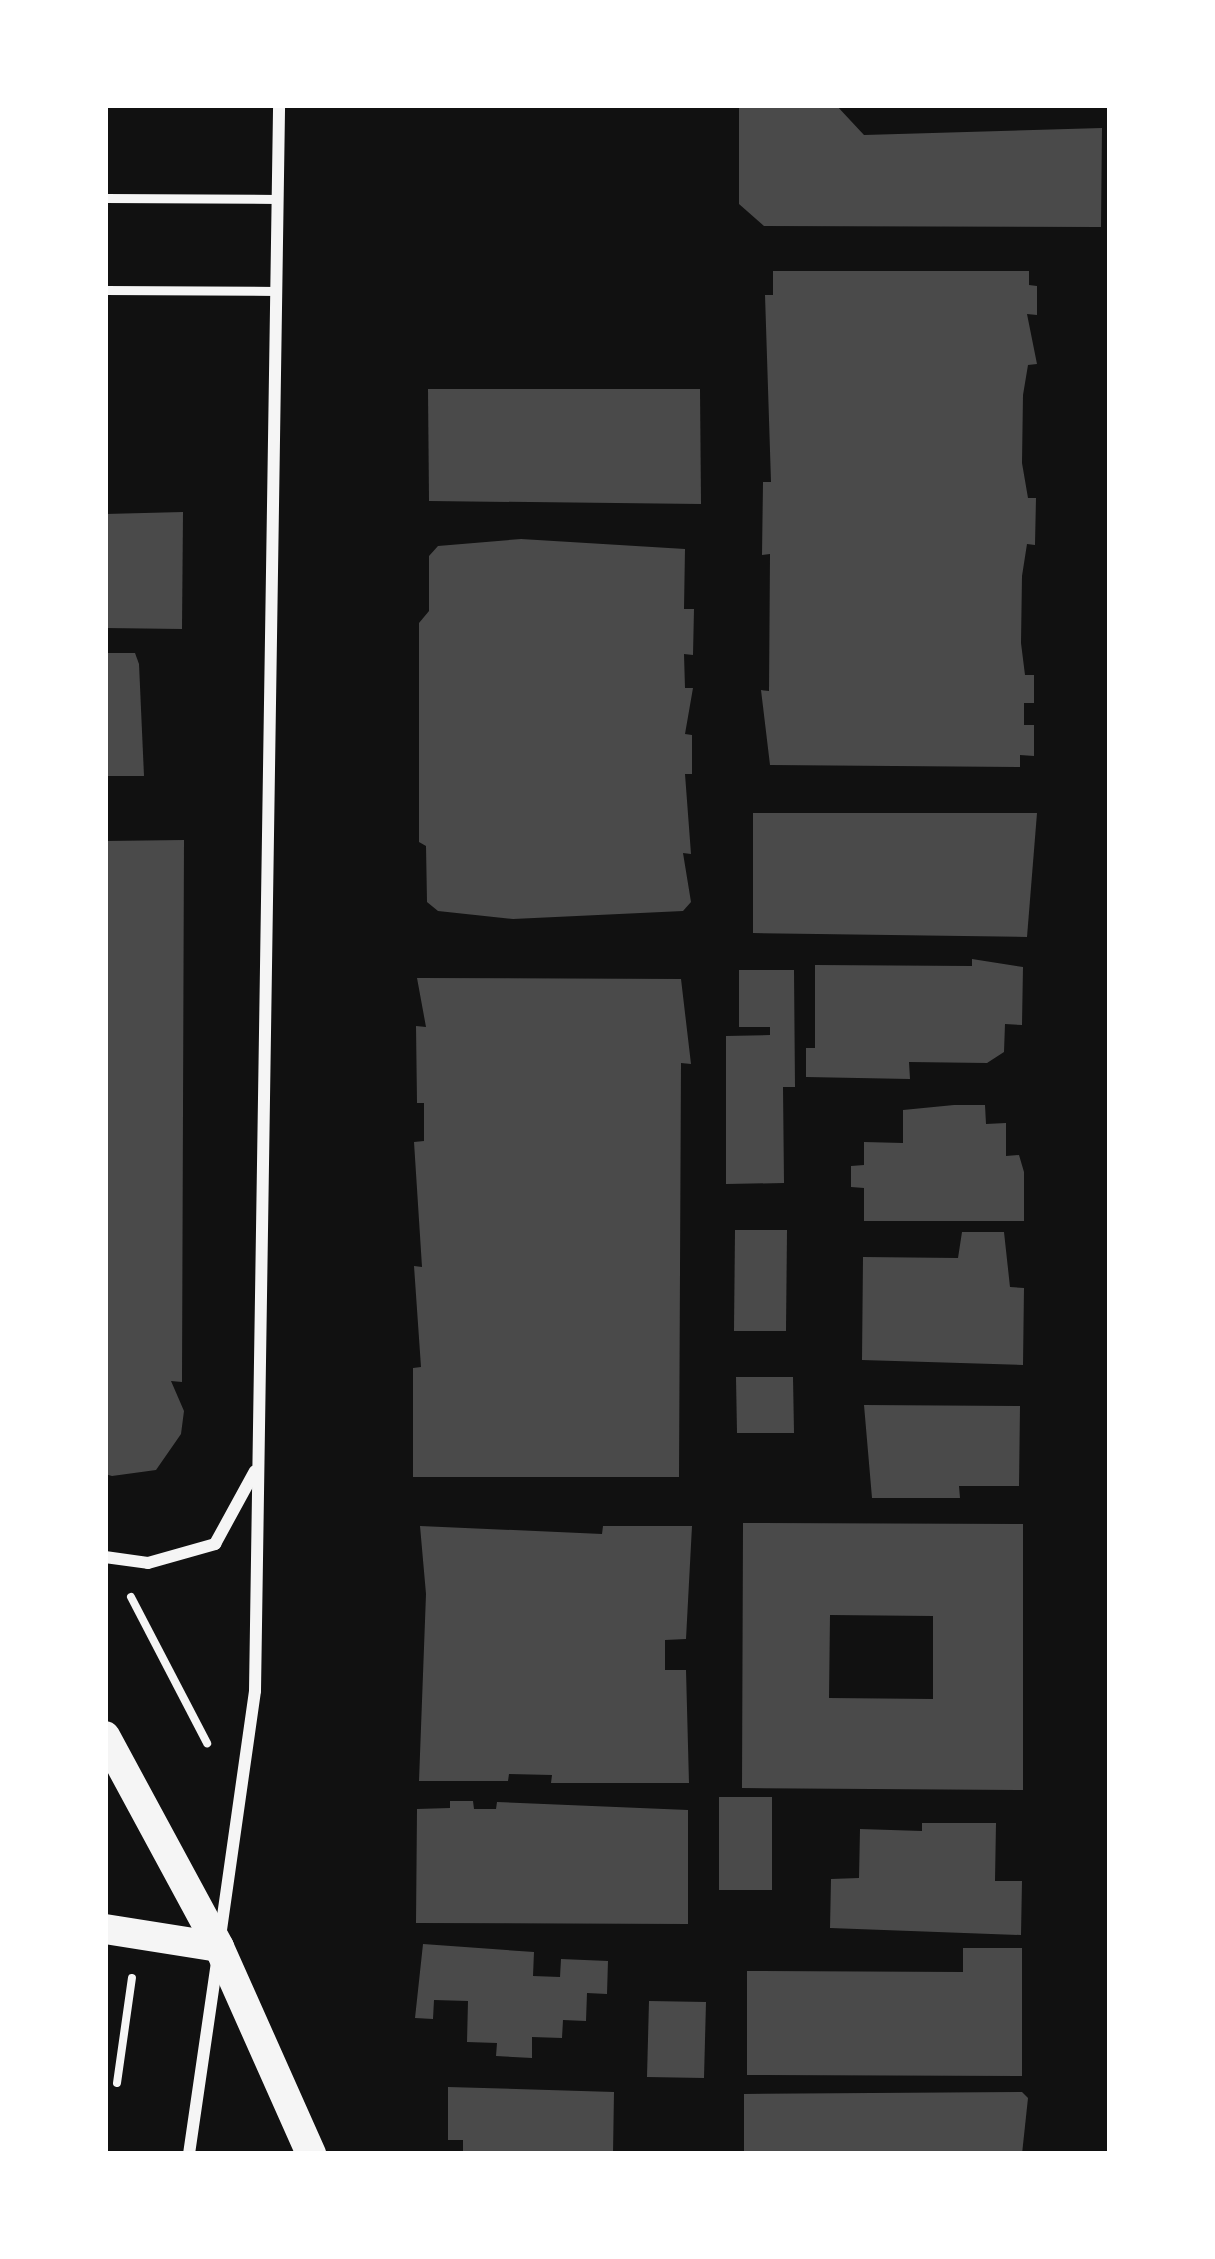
<!DOCTYPE html>
<style>
body{margin:0}
#map{position:relative;width:1215px;height:2259px;overflow:hidden;background:#111;font-family:Lato,sans-serif}
div>[style]{position:absolute}
.building>*{inset:0;background:#4a4a4a}
.path>*{height:8px;margin:-4px;padding:0 4px;transform-origin:4px;border-radius:4px;background:#f5f5f5}
.service>*{height:9px;margin:-4.5px;padding:0 4.5px;transform-origin:4.5px;border-radius:4.5px;background:#f5f5f5}
.minor>*{height:12px;margin:-6px;padding:0 6px;transform-origin:6px;border-radius:6px;background:#f5f5f5}
.primary>*{height:30px;margin:-15px;padding:0 15px;transform-origin:15px;border-radius:15px;background:#f5f5f5}
span{translate:-50% -50%;white-space:nowrap;text-align:center;line-height:1.15;-webkit-text-stroke:10px #fff;paint-order:stroke}
.frame{position:absolute;inset:0;border:108px solid #fff;pointer-events:none}
</style>
<div id="map">
<div class="building">
<i style="clip-path:polygon(739px 105px,836px 105px,864px 135px,1102px 128px,1101px 227px,764px 226px,739px 204px)"></i>
<i style="clip-path:polygon(773px 271px,1029px 271px,1029px 285px,1037px 286px,1037px 315px,1027px 314px,1037px 364px,1028px 365px,1023px 395px,1022px 463px,1028px 498px,1036px 498px,1035px 545px,1027px 544px,1022px 576px,1021px 643px,1025px 675px,1034px 675px,1034px 703px,1024px 703px,1024px 725px,1034px 725px,1034px 756px,1020px 755px,1020px 767px,770px 765px,761px 690px,769px 691px,770px 554px,762px 555px,763px 482px,771px 482px,765px 295px,773px 295px)"></i>
<i style="clip-path:polygon(428px 389px,700px 389px,701px 504px,429px 501px)"></i>
<i style="clip-path:polygon(183px 512px,182px 629px,105px 628px,105px 514px)"></i>
<i style="clip-path:polygon(521px 539px,685px 549px,684px 609px,694px 609px,693px 655px,684px 654px,685px 688px,693px 688px,685px 734px,692px 735px,692px 774px,685px 774px,691px 854px,683px 853px,691px 902px,683px 911px,513px 919px,438px 911px,427px 902px,426px 846px,419px 842px,419px 623px,429px 611px,429px 556px,438px 546px)"></i>
<i style="clip-path:polygon(105px 653px,135px 653px,139px 664px,144px 776px,105px 776px)"></i>
<i style="clip-path:polygon(753px 813px,1037px 813px,1027px 937px,753px 933px)"></i>
<i style="clip-path:polygon(184px 840px,182px 1382px,171px 1381px,184px 1411px,181px 1434px,156px 1470px,112px 1476px,105px 1474px,105px 841px)"></i>
<i style="clip-path:polygon(972px 959px,1023px 967px,1022px 1025px,1005px 1024px,1004px 1052px,987px 1063px,909px 1062px,910px 1079px,806px 1077px,806px 1048px,815px 1048px,815px 965px,972px 966px)"></i>
<i style="clip-path:polygon(739px 970px,794px 970px,795px 1087px,783px 1087px,784px 1183px,726px 1184px,726px 1036px,770px 1035px,770px 1027px,739px 1027px)"></i>
<i style="clip-path:polygon(417px 978px,681px 979px,691px 1064px,681px 1063px,679px 1477px,413px 1477px,413px 1368px,421px 1367px,414px 1266px,422px 1267px,414px 1142px,424px 1141px,424px 1103px,417px 1103px,416px 1026px,426px 1027px)"></i>
<i style="clip-path:polygon(954px 1105px,985px 1105px,986px 1124px,1006px 1123px,1006px 1156px,1019px 1155px,1024px 1172px,1024px 1221px,864px 1221px,864px 1188px,851px 1187px,851px 1166px,864px 1165px,864px 1142px,903px 1143px,903px 1110px)"></i>
<i style="clip-path:polygon(735px 1230px,787px 1230px,786px 1331px,734px 1331px)"></i>
<i style="clip-path:polygon(962px 1232px,1004px 1232px,1010px 1287px,1024px 1288px,1023px 1365px,862px 1360px,863px 1257px,958px 1258px)"></i>
<i style="clip-path:polygon(736px 1377px,793px 1377px,794px 1433px,737px 1433px)"></i>
<i style="clip-path:polygon(864px 1405px,1020px 1406px,1019px 1486px,959px 1486px,960px 1498px,872px 1498px)"></i>
<i style="clip-path:polygon(evenodd,743px 1523px,1023px 1524px,1023px 1790px,742px 1788px,743px 1523px,830px 1615px,933px 1616px,933px 1699px,829px 1698px,830px 1615px)"></i>
<i style="clip-path:polygon(420px 1526px,602px 1534px,603px 1526px,692px 1526px,686px 1639px,665px 1640px,665px 1670px,686px 1670px,689px 1783px,551px 1783px,552px 1775px,509px 1774px,508px 1781px,419px 1781px,426px 1594px)"></i>
<i style="clip-path:polygon(719px 1797px,772px 1797px,772px 1890px,719px 1890px)"></i>
<i style="clip-path:polygon(450px 1801px,473px 1801px,474px 1809px,496px 1809px,497px 1802px,688px 1810px,688px 1924px,416px 1923px,417px 1809px,450px 1808px)"></i>
<i style="clip-path:polygon(922px 1823px,996px 1823px,995px 1881px,1022px 1881px,1021px 1935px,830px 1928px,831px 1879px,859px 1878px,860px 1829px,922px 1831px)"></i>
<i style="clip-path:polygon(423px 1944px,534px 1952px,533px 1976px,560px 1977px,561px 1959px,608px 1961px,607px 1994px,587px 1993px,586px 2021px,563px 2020px,562px 2038px,532px 2037px,532px 2058px,496px 2056px,497px 2043px,467px 2042px,468px 2001px,434px 2000px,433px 2019px,415px 2018px)"></i>
<i style="clip-path:polygon(963px 1948px,1022px 1948px,1022px 2076px,747px 2075px,747px 1971px,963px 1972px)"></i>
<i style="clip-path:polygon(649px 2001px,706px 2002px,704px 2078px,647px 2077px)"></i>
<i style="clip-path:polygon(448px 2087px,614px 2092px,613px 2154px,463px 2154px,463px 2140px,448px 2140px)"></i>
<i style="clip-path:polygon(1022px 2092px,1028px 2098px,1022px 2154px,744px 2154px,744px 2094px)"></i>
</div>
<div class="path">
<i style="left:131px;top:1597px;width:165px;rotate:62.5deg"></i>
<i style="left:117px;top:2083px;width:106px;rotate:-81.9deg"></i>
</div>
<div class="service">
<i style="left:105px;top:198px;width:173px;rotate:0.3deg"></i>
<i style="left:105px;top:290px;width:172px;rotate:0.3deg"></i>
</div>
<div class="minor">
<i style="left:105px;top:1557px;width:43px;rotate:7.9deg"></i>
<i style="left:148px;top:1563px;width:70px;rotate:-15.8deg"></i>
<i style="left:215px;top:1544px;width:83px;rotate:-61.3deg"></i>
<i style="left:220px;top:1937px;width:248px;rotate:-81.9deg"></i>
<i style="left:255px;top:1691px;width:1586px;rotate:-89.13deg"></i>
<i style="left:189px;top:2154px;width:193px;rotate:-81.7deg"></i>
</div>
<div class="primary">
<i style="left:105px;top:1736px;width:240px;rotate:61.6deg"></i>
<i style="left:219px;top:1947px;width:227px;rotate:66deg"></i>
<i style="left:105px;top:1929px;width:115px;rotate:9deg"></i>
</div>
<div class="frame"></div>
</div>
